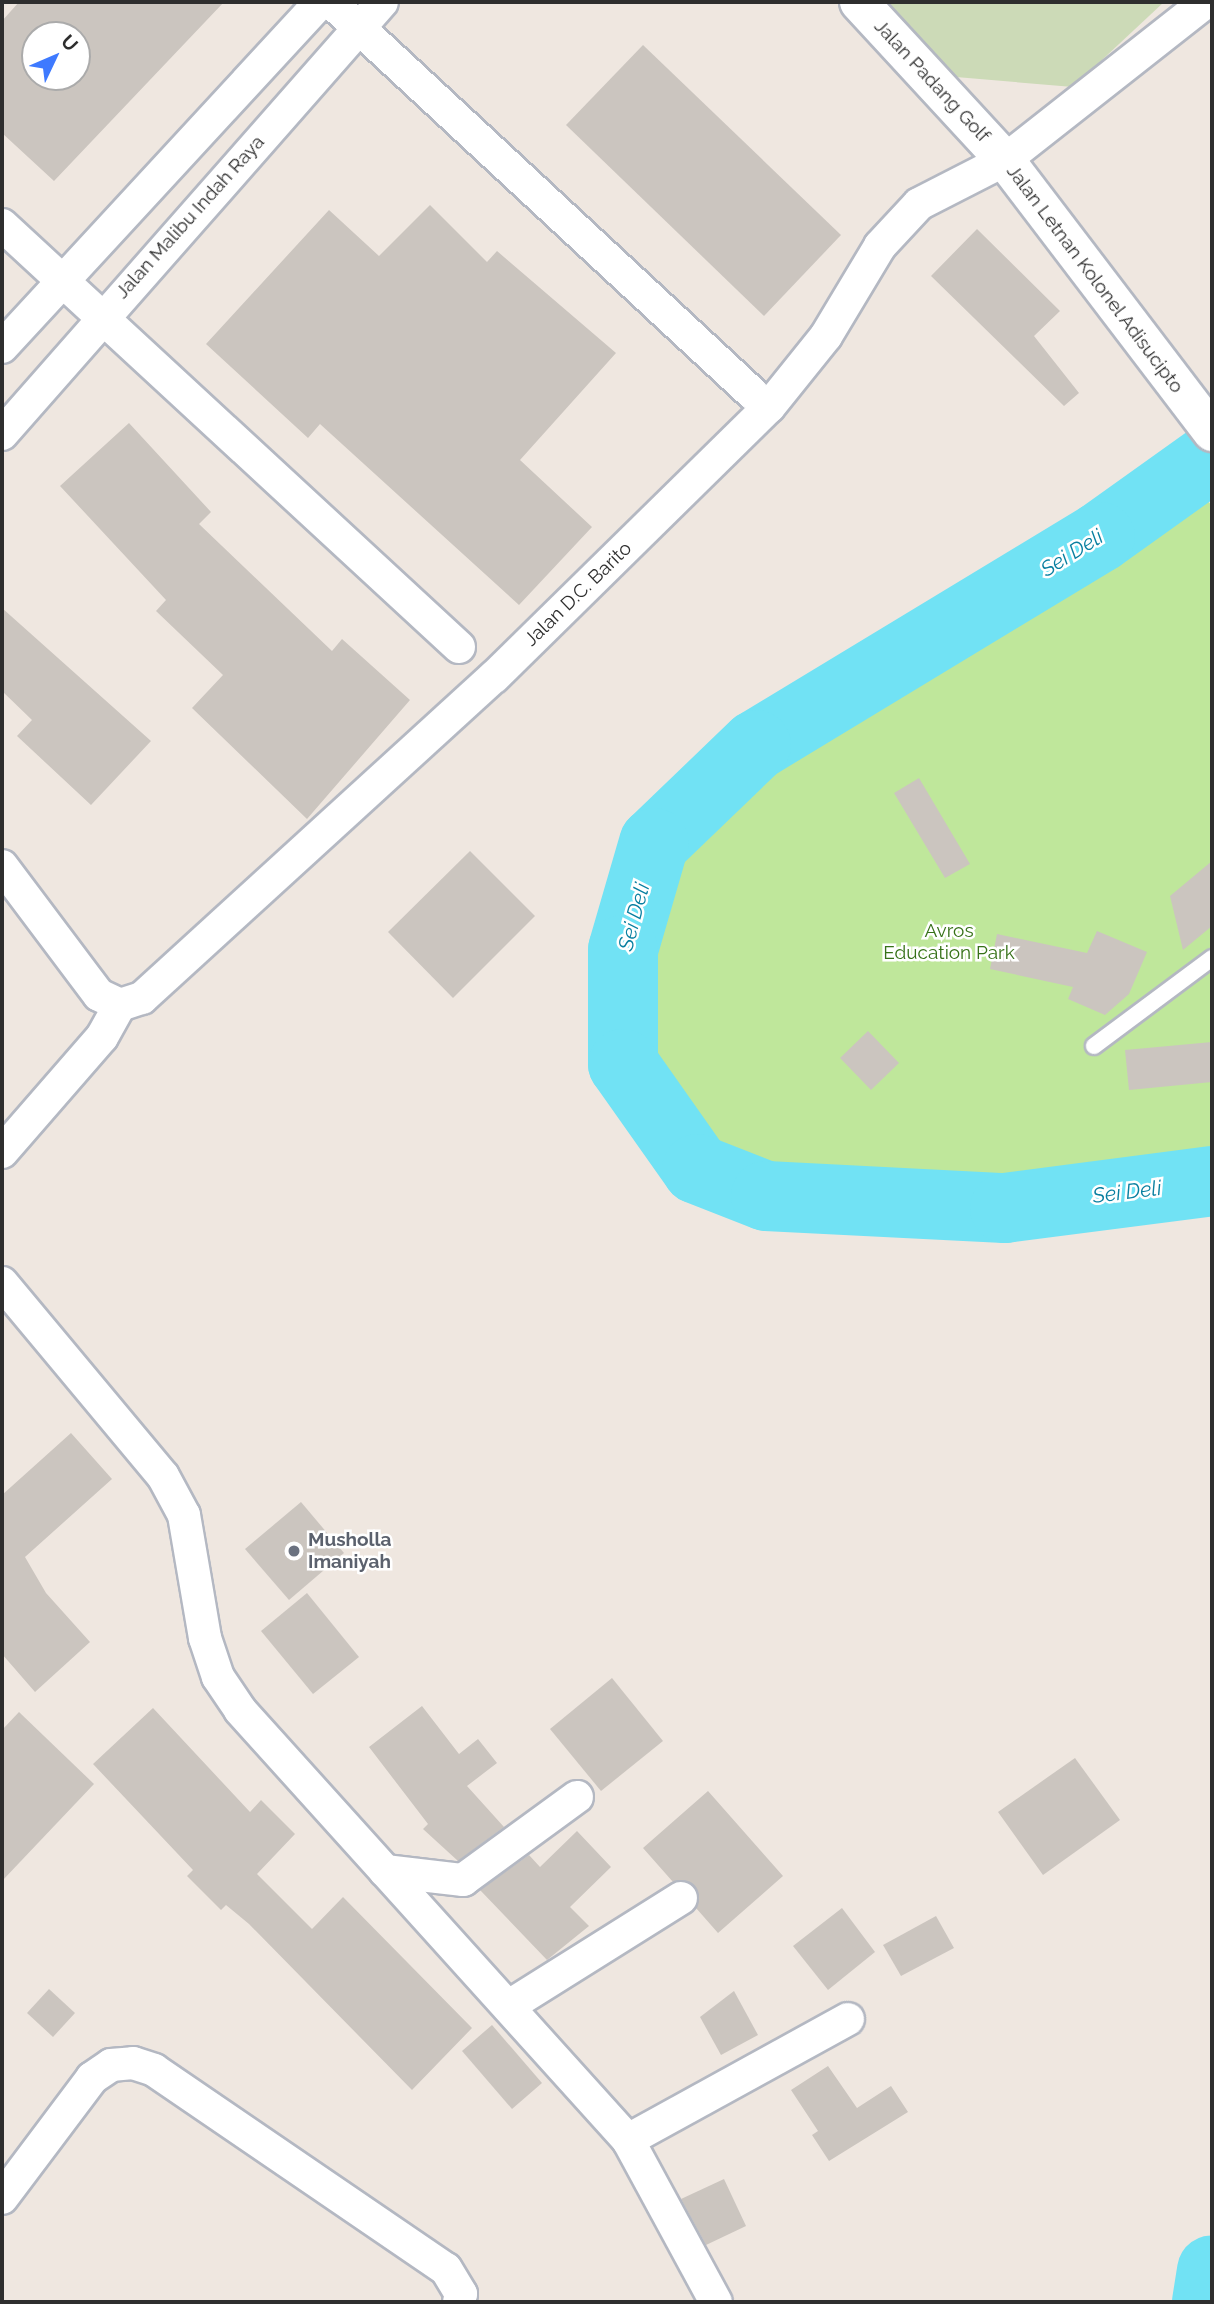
<!DOCTYPE html>
<style>
body{margin:0}
#map{position:relative;width:1214px;height:2304px;overflow:hidden;background:#efe7e0;font-family:Raleway,sans-serif}
div>[style]{position:absolute}
.green>*{inset:0;background:#bfe79b}
.cemetery>*{inset:0;background:#ccdab7}
.river>*{height:70px;margin:-35px;padding:0 35px;transform-origin:35px;border-radius:35px;background:#71e2f4}
.building>*{inset:0;background:#cbc5bf}
.roads{filter:drop-shadow(2px 0 #b4b8c2) drop-shadow(-2px 0 #b4b8c2) drop-shadow(0 2px #b4b8c2) drop-shadow(0 -2px #b4b8c2)}
.service>*{height:16px;margin:-8px;padding:0 8px;transform-origin:8px;border-radius:8px;background:#fff}
.minor>*{height:32px;margin:-16px;padding:0 16px;transform-origin:16px;border-radius:16px;background:#fff}
.secondary>*{height:38px;margin:-19px;padding:0 19px;transform-origin:19px;border-radius:19px;background:#fff}
.dots>*{width:19px;height:19px;translate:-50% -50%;box-sizing:border-box;border:4px solid #fff;border-radius:50%}
span{translate:-50% -50%;white-space:nowrap;text-align:center;line-height:1.15;-webkit-text-stroke:5px #fff;paint-order:stroke}
.street-label{font-size:19px;color:#2e2e2e}
.park-label{font-size:19px;color:#367118}
.worship-label{font-size:19px;color:#5b616d;font-weight:700}
.left{translate:0 -50%;text-align:left}
.water-label{font-size:21px;color:#087fa0;font-style:italic}
.frame{position:absolute;inset:0;border:4px solid #2e2e2e;pointer-events:none}
.north{position:absolute;left:21px;top:21px;width:70px;height:70px;box-sizing:border-box;background:#fff;border:2px solid #ababab;border-radius:50%;rotate:46deg;font-size:19px;font-weight:700;line-height:28px;text-align:center;color:#2e2e2e}
.north::after{content:'';display:block;margin:auto;width:24px;height:32px;background:#3e7aff;clip-path:polygon(50% 0,100% 100%,50% 72%,0 100%)}
</style>
<div id="map">
<div class="green">
<i style="clip-path:polygon(1186px 475px,1212px 506px,1212px 1181px,1005px 1208px,778px 1197px,697px 1169px,623px 1064px,623px 950px,654px 843px,721px 778px,861px 682px)"></i>
</div>
<div class="cemetery">
<i style="clip-path:polygon(885px 2px,1164px 2px,1073px 87px,956px 77px)"></i>
</div>
<div class="river">
<i style="left:1212px;top:457px;width:138px;rotate:144.5deg"></i>
<i style="left:1100px;top:537px;width:402px;rotate:148.8deg"></i>
<i style="left:756px;top:745px;width:141px;rotate:136.1deg"></i>
<i style="left:654px;top:843px;width:111px;rotate:106.2deg"></i>
<i style="left:623px;top:950px;width:114px;rotate:90deg"></i>
<i style="left:623px;top:1064px;width:128px;rotate:54.8deg"></i>
<i style="left:697px;top:1169px;width:74px;rotate:21.4deg"></i>
<i style="left:766px;top:1196px;width:239px;rotate:2.9deg"></i>
<i style="left:1005px;top:1208px;width:209px;rotate:-7.4deg"></i>
<i style="left:1207px;top:2302px;width:32px;rotate:-81deg"></i>
</div>
<div class="building">
<i style="clip-path:polygon(evenodd,19px 2px,224px 2px,54px 181px,2px 133px,2px 21px,19px 2px,35px 35px,77px 35px,77px 77px,35px 77px,35px 35px)"></i>
<i style="clip-path:polygon(643px 45px,841px 235px,764px 316px,566px 125px)"></i>
<i style="clip-path:polygon(430px 205px,487px 262px,497px 251px,616px 353px,520px 460px,592px 527px,519px 605px,320px 424px,308px 438px,206px 344px,329px 210px,379px 256px)"></i>
<i style="clip-path:polygon(977px 229px,1060px 311px,1034px 336px,1079px 393px,1064px 406px,931px 276px)"></i>
<i style="clip-path:polygon(129px 423px,211px 512px,199px 524px,332px 651px,342px 639px,410px 700px,307px 819px,192px 708px,223px 675px,156px 611px,166px 600px,60px 486px)"></i>
<i style="clip-path:polygon(2px 608px,151px 741px,91px 805px,17px 736px,32px 720px,2px 691px)"></i>
<i style="clip-path:polygon(919px 778px,970px 864px,945px 878px,894px 793px)"></i>
<i style="clip-path:polygon(470px 851px,535px 916px,453px 998px,388px 932px)"></i>
<i style="clip-path:polygon(1212px 861px,1212px 926px,1183px 950px,1170px 896px)"></i>
<i style="clip-path:polygon(1097px 931px,1147px 952px,1129px 994px,1105px 1015px,1068px 999px,1073px 987px,990px 969px,997px 934px,1087px 953px)"></i>
<i style="clip-path:polygon(868px 1031px,899px 1063px,871px 1090px,840px 1058px)"></i>
<i style="clip-path:polygon(1212px 1042px,1212px 1082px,1129px 1090px,1125px 1050px)"></i>
<i style="clip-path:polygon(71px 1433px,112px 1479px,25px 1557px,46px 1593px,90px 1642px,35px 1692px,2px 1654px,2px 1495px)"></i>
<i style="clip-path:polygon(301px 1502px,344px 1553px,289px 1600px,245px 1549px)"></i>
<i style="clip-path:polygon(307px 1593px,359px 1657px,313px 1694px,261px 1631px)"></i>
<i style="clip-path:polygon(612px 1678px,663px 1741px,601px 1791px,550px 1729px)"></i>
<i style="clip-path:polygon(422px 1706px,459px 1754px,478px 1739px,497px 1763px,467px 1786px,504px 1827px,458px 1861px,423px 1829px,428px 1824px,369px 1747px)"></i>
<i style="clip-path:polygon(153px 1708px,250px 1812px,261px 1800px,295px 1834px,257px 1874px,312px 1929px,343px 1897px,472px 2028px,412px 2090px,249px 1924px,226px 1905px,221px 1910px,187px 1876px,193px 1870px,93px 1764px)"></i>
<i style="clip-path:polygon(19px 1712px,94px 1784px,2px 1881px,2px 1730px)"></i>
<i style="clip-path:polygon(1075px 1758px,1120px 1820px,1043px 1875px,998px 1812px)"></i>
<i style="clip-path:polygon(708px 1791px,783px 1876px,718px 1933px,696px 1908px,696px 1888px,673px 1882px,643px 1848px)"></i>
<i style="clip-path:polygon(577px 1831px,611px 1867px,570px 1907px,589px 1926px,547px 1960px,480px 1890px,529px 1855px,540px 1867px)"></i>
<i style="clip-path:polygon(842px 1908px,875px 1952px,828px 1990px,793px 1946px)"></i>
<i style="clip-path:polygon(936px 1916px,954px 1948px,901px 1976px,883px 1945px)"></i>
<i style="clip-path:polygon(49px 1989px,75px 2013px,53px 2037px,27px 2013px)"></i>
<i style="clip-path:polygon(734px 1991px,758px 2035px,721px 2055px,700px 2017px)"></i>
<i style="clip-path:polygon(492px 2025px,542px 2083px,512px 2109px,462px 2051px)"></i>
<i style="clip-path:polygon(828px 2066px,857px 2108px,891px 2086px,908px 2112px,829px 2161px,812px 2135px,818px 2131px,791px 2090px)"></i>
<i style="clip-path:polygon(724px 2179px,746px 2226px,706px 2245px,681px 2199px)"></i>
</div>
<div class="roads">
<div class="service">
<i style="left:1094px;top:1046px;width:147px;rotate:-36.7deg"></i>
</div>
<div class="minor">
<i style="left:331px;top:2px;width:576px;rotate:42.89deg"></i>
<i style="left:2px;top:225px;width:622px;rotate:42.72deg"></i>
<i style="left:2px;top:347px;width:469px;rotate:-47.3deg"></i>
<i style="left:2px;top:434px;width:575px;rotate:-48.66deg"></i>
<i style="left:2px;top:866px;width:161px;rotate:53.1deg"></i>
<i style="left:99px;top:995px;width:23px;rotate:25deg"></i>
<i style="left:120px;top:1005px;width:23px;rotate:-18deg"></i>
<i style="left:142px;top:998px;width:476px;rotate:-42.4deg"></i>
<i style="left:494px;top:677px;width:385px;rotate:-44.5deg"></i>
<i style="left:769px;top:407px;width:91px;rotate:-51.2deg"></i>
<i style="left:826px;top:336px;width:105px;rotate:-59deg"></i>
<i style="left:880px;top:246px;width:57px;rotate:-47.1deg"></i>
<i style="left:919px;top:204px;width:97px;rotate:-27.1deg"></i>
<i style="left:1005px;top:160px;width:256px;rotate:-38.2deg"></i>
<i style="left:2px;top:1152px;width:152px;rotate:-49deg"></i>
<i style="left:102px;top:1037px;width:37px;rotate:-61deg"></i>
<i style="left:2px;top:1283px;width:251px;rotate:50.2deg"></i>
<i style="left:163px;top:1476px;width:44px;rotate:61.7deg"></i>
<i style="left:184px;top:1515px;width:125px;rotate:80.3deg"></i>
<i style="left:205px;top:1638px;width:41px;rotate:71.6deg"></i>
<i style="left:218px;top:1677px;width:40px;rotate:56deg"></i>
<i style="left:240px;top:1710px;width:579px;rotate:47.94deg"></i>
<i style="left:628px;top:2140px;width:184px;rotate:61.5deg"></i>
<i style="left:385px;top:1871px;width:79px;rotate:6.6deg"></i>
<i style="left:463px;top:1880px;width:141px;rotate:-36.1deg"></i>
<i style="left:509px;top:2006px;width:203px;rotate:-32.1deg"></i>
<i style="left:628px;top:2140px;width:251px;rotate:-28.8deg"></i>
<i style="left:2px;top:2198px;width:150px;rotate:-53.1deg"></i>
<i style="left:92px;top:2078px;width:23px;rotate:-34deg"></i>
<i style="left:111px;top:2065px;width:22px;rotate:-5deg"></i>
<i style="left:133px;top:2063px;width:22px;rotate:18deg"></i>
<i style="left:154px;top:2070px;width:353px;rotate:34.3deg"></i>
<i style="left:446px;top:2269px;width:29px;rotate:59deg"></i>
<i style="left:461px;top:2294px;width:8px;rotate:104deg"></i>
</div>
<div class="secondary">
<i style="left:859px;top:2px;width:215px;rotate:47.3deg"></i>
<i style="left:1005px;top:160px;width:342px;rotate:52.7deg"></i>
</div>
</div>
<div class="dots">
<i style="left:294px;top:1551px;background:#6b7280"></i>
</div>
<div class="street-label">
<span style="left:932px;top:81px;rotate:47deg">Jalan Padang Golf</span>
<span style="left:190px;top:217px;rotate:-48deg">Jalan Malibu Indah Raya</span>
<span style="left:1095px;top:279px;rotate:53deg">Jalan Letnan Kolonel Adisucipto</span>
<span style="left:578px;top:594px;rotate:-44deg">Jalan D.C. Barito</span>
</div>
<div class="park-label">
<span style="left:949px;top:942px">Avros<br>Education Park</span>
</div>
<div class="worship-label">
<span class="left" style="left:308px;top:1551px">Musholla<br>Imaniyah</span>
</div>
<div class="water-label">
<span style="left:1072px;top:553px;rotate:-32deg">Sei Deli</span>
<span style="left:634px;top:917px;rotate:-75deg">Sei Deli</span>
<span style="left:1127px;top:1192px;rotate:-7deg">Sei Deli</span>
</div>
<div class="frame"></div>
<div class="north">U</div>
</div>
